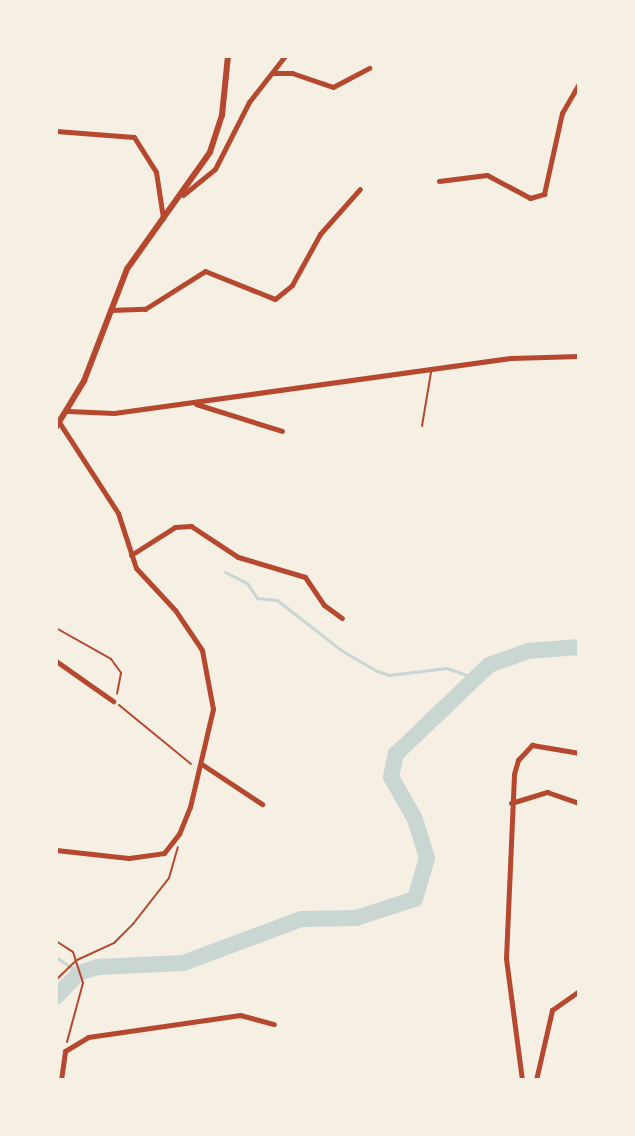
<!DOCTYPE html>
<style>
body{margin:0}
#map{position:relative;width:635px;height:1136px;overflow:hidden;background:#f6efe4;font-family:Merriweather,serif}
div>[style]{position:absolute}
.stream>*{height:3px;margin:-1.5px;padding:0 1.5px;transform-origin:1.5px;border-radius:1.5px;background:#c9d6d2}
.river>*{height:16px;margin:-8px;padding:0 8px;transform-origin:8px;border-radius:8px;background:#c9d6d2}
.path>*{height:2px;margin:-1px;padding:0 1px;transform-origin:1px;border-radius:1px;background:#b5482f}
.service>*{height:2px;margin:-1px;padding:0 1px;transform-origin:1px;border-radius:1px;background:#b5482f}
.minor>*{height:5px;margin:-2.5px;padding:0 2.5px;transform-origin:2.5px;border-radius:2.5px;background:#b5482f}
.tertiary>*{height:6px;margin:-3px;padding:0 3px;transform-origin:3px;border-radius:3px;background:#b5482f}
span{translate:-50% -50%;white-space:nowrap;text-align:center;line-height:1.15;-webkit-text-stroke:7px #f6efe4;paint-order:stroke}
.frame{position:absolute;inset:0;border:58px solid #f6efe4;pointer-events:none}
</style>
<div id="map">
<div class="stream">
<i style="left:225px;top:572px;width:25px;rotate:27deg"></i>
<i style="left:247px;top:583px;width:18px;rotate:56deg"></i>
<i style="left:257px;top:598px;width:20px;rotate:6deg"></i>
<i style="left:277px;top:600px;width:81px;rotate:38deg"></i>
<i style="left:341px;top:650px;width:42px;rotate:30.3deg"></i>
<i style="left:377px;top:671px;width:13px;rotate:18deg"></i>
<i style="left:389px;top:675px;width:58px;rotate:-6.9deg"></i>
<i style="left:447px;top:668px;width:29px;rotate:20deg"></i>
<i style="left:56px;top:957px;width:28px;rotate:35deg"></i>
</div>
<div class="river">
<i style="left:56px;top:997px;width:33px;rotate:-46deg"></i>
<i style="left:79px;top:973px;width:20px;rotate:-18deg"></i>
<i style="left:98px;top:967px;width:85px;rotate:-2.7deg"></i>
<i style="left:183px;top:963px;width:126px;rotate:-20.4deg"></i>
<i style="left:301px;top:919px;width:55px;rotate:-1deg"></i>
<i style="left:356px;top:918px;width:62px;rotate:-17.9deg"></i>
<i style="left:415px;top:899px;width:43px;rotate:-73.7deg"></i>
<i style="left:427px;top:858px;width:41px;rotate:-107.1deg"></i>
<i style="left:415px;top:819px;width:48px;rotate:-119.7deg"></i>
<i style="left:391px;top:777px;width:24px;rotate:-78deg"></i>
<i style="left:396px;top:754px;width:129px;rotate:-43.7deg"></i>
<i style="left:489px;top:665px;width:41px;rotate:-19.7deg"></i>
<i style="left:528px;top:651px;width:51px;rotate:-4.5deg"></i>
</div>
<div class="path">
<i style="left:56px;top:628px;width:63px;rotate:29.4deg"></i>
<i style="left:111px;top:659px;width:17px;rotate:54deg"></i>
<i style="left:121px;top:673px;width:21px;rotate:101deg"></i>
<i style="left:119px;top:705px;width:93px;rotate:39.3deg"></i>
<i style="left:56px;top:941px;width:20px;rotate:33deg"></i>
<i style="left:73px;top:952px;width:33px;rotate:72deg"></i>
<i style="left:83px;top:983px;width:61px;rotate:105.2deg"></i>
<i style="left:77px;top:960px;width:41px;rotate:-24.7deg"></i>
<i style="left:114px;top:943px;width:27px;rotate:-45deg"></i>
<i style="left:133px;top:924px;width:58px;rotate:-52deg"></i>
<i style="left:169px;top:878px;width:32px;rotate:-74deg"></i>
<i style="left:56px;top:980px;width:28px;rotate:-44deg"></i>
</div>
<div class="service">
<i style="left:422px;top:426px;width:55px;rotate:-80.5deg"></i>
</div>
<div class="minor">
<i style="left:274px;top:73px;width:18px"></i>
<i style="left:292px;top:73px;width:43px;rotate:18.9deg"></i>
<i style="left:333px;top:87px;width:41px;rotate:-27.8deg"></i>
<i style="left:56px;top:131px;width:78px;rotate:4.4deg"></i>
<i style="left:134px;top:137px;width:41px;rotate:57.8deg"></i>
<i style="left:156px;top:172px;width:47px;rotate:81.3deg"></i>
<i style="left:439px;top:181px;width:48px;rotate:-7.1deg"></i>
<i style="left:487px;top:175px;width:49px;rotate:28.1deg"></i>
<i style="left:530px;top:198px;width:15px;rotate:-16deg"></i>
<i style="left:544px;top:194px;width:83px;rotate:-77.5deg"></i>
<i style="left:562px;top:113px;width:34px;rotate:-60deg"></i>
<i style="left:183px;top:195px;width:41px;rotate:-39.1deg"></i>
<i style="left:215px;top:169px;width:75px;rotate:-63.1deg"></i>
<i style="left:249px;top:102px;width:58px;rotate:-52deg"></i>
<i style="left:110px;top:310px;width:35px;rotate:-2deg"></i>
<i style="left:145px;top:309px;width:71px;rotate:-32.3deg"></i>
<i style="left:205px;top:271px;width:75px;rotate:21.8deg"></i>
<i style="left:275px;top:299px;width:22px;rotate:-39deg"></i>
<i style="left:292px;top:285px;width:58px;rotate:-61.2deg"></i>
<i style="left:320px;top:234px;width:60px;rotate:-48.4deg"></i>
<i style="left:196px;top:404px;width:90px;rotate:17.4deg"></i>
<i style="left:68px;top:411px;width:46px;rotate:2.5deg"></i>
<i style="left:114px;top:413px;width:401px;rotate:-7.9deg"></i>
<i style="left:511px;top:358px;width:68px;rotate:-1.7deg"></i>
<i style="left:131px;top:555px;width:52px;rotate:-32.5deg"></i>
<i style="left:175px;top:527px;width:16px;rotate:-4deg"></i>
<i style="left:191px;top:526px;width:56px;rotate:33.4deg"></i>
<i style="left:238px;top:557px;width:70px;rotate:16.6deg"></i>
<i style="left:305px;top:577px;width:34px;rotate:56deg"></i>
<i style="left:324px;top:605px;width:22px;rotate:36deg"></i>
<i style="left:56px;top:661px;width:70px;rotate:35.1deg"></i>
<i style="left:203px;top:765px;width:71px;rotate:33.5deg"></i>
<i style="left:511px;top:803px;width:38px;rotate:-17deg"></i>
<i style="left:547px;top:792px;width:34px;rotate:19deg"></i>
<i style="left:56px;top:850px;width:73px;rotate:6.3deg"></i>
<i style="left:129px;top:858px;width:35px;rotate:-8deg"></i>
<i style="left:164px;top:853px;width:24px;rotate:-52deg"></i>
<i style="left:179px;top:834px;width:29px;rotate:-68deg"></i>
<i style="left:190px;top:807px;width:101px;rotate:-76.8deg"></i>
<i style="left:213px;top:709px;width:60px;rotate:-100.6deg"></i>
<i style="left:202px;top:650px;width:48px;rotate:-124deg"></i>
<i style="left:175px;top:610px;width:57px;rotate:-132.9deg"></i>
<i style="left:136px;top:568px;width:58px;rotate:-108.1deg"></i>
<i style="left:118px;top:513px;width:108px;rotate:-123deg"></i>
<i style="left:61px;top:1080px;width:29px;rotate:-82deg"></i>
<i style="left:65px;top:1051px;width:27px;rotate:-31deg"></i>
<i style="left:88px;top:1037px;width:154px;rotate:-8.2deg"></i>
<i style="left:240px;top:1015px;width:35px;rotate:15deg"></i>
<i style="left:522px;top:1080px;width:123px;rotate:-97.5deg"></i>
<i style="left:506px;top:958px;width:184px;rotate:-87.5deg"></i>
<i style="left:514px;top:774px;width:15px;rotate:-74deg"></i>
<i style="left:518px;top:760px;width:21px;rotate:-47deg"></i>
<i style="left:532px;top:745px;width:48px;rotate:9.7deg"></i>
<i style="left:536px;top:1080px;width:72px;rotate:-77.1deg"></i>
<i style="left:552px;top:1010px;width:33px;rotate:-35deg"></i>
</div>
<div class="tertiary">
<i style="left:56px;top:427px;width:54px;rotate:-58.7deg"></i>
<i style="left:84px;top:381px;width:120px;rotate:-69deg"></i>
<i style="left:127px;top:269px;width:143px;rotate:-54.6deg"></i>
<i style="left:210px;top:152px;width:39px;rotate:-72deg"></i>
<i style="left:222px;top:115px;width:59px;rotate:-84.2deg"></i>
</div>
<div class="frame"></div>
</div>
